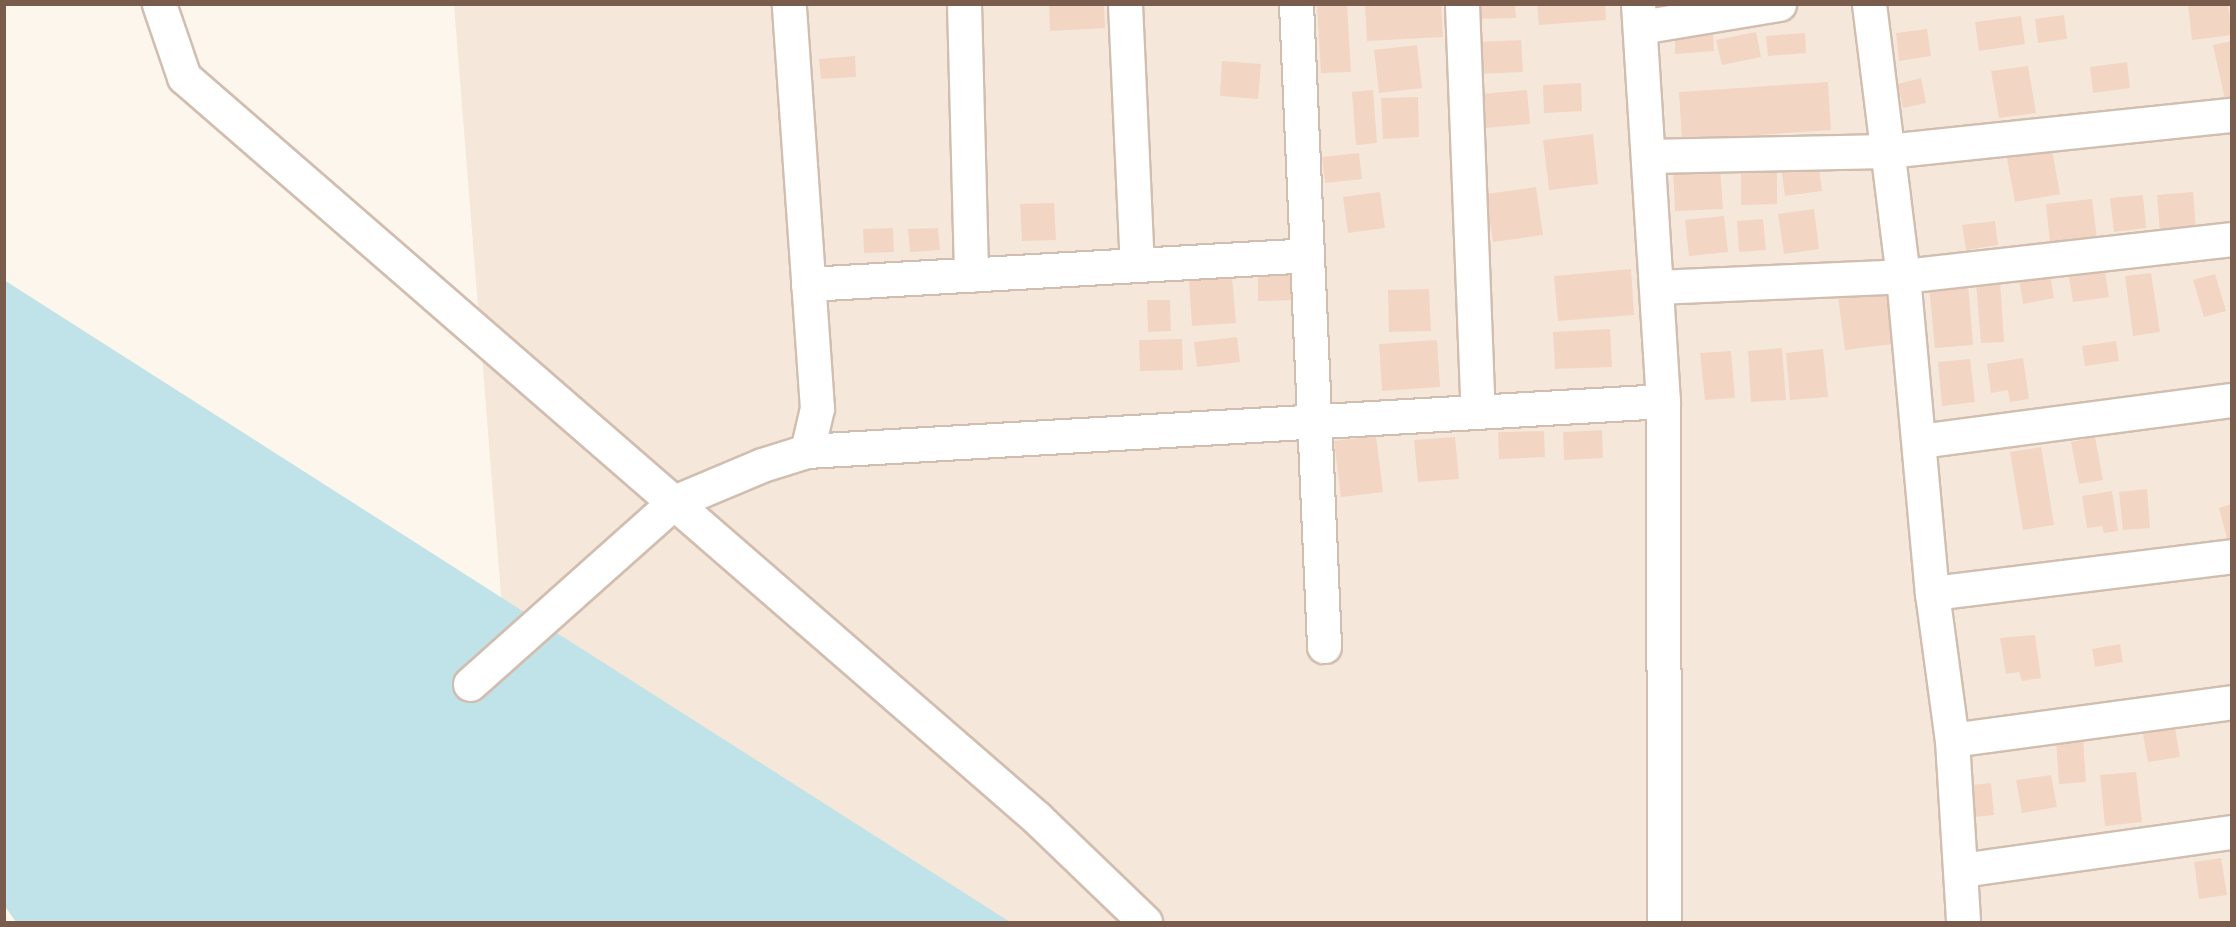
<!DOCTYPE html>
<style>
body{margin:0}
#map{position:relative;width:2236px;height:927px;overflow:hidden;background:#fdf6ec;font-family:Barlow,sans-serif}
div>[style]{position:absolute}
.residential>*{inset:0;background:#f5e8da}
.water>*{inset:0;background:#bfe3e8}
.building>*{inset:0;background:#f3d5c3}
.roads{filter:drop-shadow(2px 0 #d1beb0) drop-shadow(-2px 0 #d1beb0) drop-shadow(0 2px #d1beb0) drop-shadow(0 -2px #d1beb0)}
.minor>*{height:33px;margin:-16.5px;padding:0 16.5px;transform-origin:16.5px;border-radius:16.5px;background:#fff}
span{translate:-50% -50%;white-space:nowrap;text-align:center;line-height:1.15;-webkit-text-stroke:6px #fffaf3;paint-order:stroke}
.frame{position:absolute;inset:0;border:6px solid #7a5c4d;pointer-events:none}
</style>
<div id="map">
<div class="residential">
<i style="clip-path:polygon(454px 5px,2231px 5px,2231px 922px,527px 922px)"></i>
</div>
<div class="water">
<i style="clip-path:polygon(4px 280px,1010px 922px,16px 922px,4px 905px)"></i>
</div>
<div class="building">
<i style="clip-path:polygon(1049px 4px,1104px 4px,1105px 28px,1050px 31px)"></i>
<i style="clip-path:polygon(1347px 4px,1351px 72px,1321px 73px,1317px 6px)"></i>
<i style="clip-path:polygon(1365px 4px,1441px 4px,1443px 37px,1367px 41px)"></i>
<i style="clip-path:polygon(1474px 4px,1515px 4px,1516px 18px,1475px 19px)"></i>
<i style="clip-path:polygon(1537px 4px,1605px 4px,1606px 20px,1539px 25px)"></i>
<i style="clip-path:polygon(2188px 4px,2228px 4px,2232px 35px,2192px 40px)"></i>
<i style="clip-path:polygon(2064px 15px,2067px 39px,2038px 43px,2035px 19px)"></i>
<i style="clip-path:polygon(2021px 16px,2025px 44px,1979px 51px,1975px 22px)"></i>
<i style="clip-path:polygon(1927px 29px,1931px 56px,1899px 61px,1896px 33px)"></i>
<i style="clip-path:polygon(1756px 32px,1761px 57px,1722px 65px,1716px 40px)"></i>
<i style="clip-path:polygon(1805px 33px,1806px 53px,1768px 56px,1766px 36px)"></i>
<i style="clip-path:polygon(1713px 34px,1714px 51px,1675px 54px,1675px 37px)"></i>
<i style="clip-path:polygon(1521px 40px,1523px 72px,1478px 74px,1477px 42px)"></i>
<i style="clip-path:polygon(2232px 41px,2232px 98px,2225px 100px,2213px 45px)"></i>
<i style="clip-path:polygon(1417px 45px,1422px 88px,1379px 93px,1374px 50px)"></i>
<i style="clip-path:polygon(855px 56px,856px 77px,821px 79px,819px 59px)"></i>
<i style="clip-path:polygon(1222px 61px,1261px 64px,1258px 99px,1220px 96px)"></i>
<i style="clip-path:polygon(2127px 62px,2130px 88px,2093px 93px,2090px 67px)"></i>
<i style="clip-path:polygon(2028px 66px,2036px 113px,1999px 118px,1991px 71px)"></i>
<i style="clip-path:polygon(1921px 78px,1926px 103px,1903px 108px,1898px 84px)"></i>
<i style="clip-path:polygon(1828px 82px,1831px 130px,1682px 140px,1679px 92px)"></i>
<i style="clip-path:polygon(1581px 83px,1582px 111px,1544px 113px,1543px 85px)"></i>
<i style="clip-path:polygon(1373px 90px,1377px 143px,1356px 145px,1352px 92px)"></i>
<i style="clip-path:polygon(1527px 90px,1530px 124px,1485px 128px,1482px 94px)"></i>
<i style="clip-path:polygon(1418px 97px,1419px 137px,1383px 139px,1381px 98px)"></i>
<i style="clip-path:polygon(1593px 134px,1598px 184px,1549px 190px,1543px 140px)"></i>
<i style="clip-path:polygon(2051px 145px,2060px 194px,2015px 202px,2006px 153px)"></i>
<i style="clip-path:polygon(1359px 153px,1362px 179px,1325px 183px,1322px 157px)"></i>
<i style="clip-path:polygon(1817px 154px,1822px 191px,1785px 196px,1780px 159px)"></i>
<i style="clip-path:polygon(1720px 167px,1723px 209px,1675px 211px,1673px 169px)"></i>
<i style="clip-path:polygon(1741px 169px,1777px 169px,1777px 204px,1741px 205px)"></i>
<i style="clip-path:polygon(1536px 187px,1543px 235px,1493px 242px,1486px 194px)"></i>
<i style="clip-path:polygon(1380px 192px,1385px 228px,1348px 233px,1343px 197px)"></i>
<i style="clip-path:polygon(2193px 192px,2196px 231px,2160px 234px,2157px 195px)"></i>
<i style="clip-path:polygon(2143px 195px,2146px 228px,2114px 232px,2110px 198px)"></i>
<i style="clip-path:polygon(2092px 199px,2098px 247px,2051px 253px,2046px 204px)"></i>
<i style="clip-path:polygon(1054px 203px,1056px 240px,1022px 241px,1020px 204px)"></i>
<i style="clip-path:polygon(1814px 209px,1819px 249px,1784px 254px,1778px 214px)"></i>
<i style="clip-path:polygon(1724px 216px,1728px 252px,1689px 256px,1685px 220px)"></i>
<i style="clip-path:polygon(1763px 219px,1766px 250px,1739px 252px,1737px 221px)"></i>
<i style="clip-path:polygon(1995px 221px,1998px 245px,1966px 250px,1962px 225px)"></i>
<i style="clip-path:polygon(893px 228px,894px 252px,864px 253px,863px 229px)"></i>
<i style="clip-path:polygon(938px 228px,940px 250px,910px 252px,908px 229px)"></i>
<i style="clip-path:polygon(1631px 269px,1634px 315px,1558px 321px,1554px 276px)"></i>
<i style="clip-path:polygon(1296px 271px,1296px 300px,1258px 301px,1258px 272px)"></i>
<i style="clip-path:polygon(2105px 272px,2109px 297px,2073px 302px,2069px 277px)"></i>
<i style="clip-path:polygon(2151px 273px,2160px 332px,2133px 336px,2125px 276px)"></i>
<i style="clip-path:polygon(2050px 274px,2054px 298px,2023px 304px,2019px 279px)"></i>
<i style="clip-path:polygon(2215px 274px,2226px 311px,2204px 317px,2193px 280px)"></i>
<i style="clip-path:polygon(1232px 277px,1236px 323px,1192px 326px,1189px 281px)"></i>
<i style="clip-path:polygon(2000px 281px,2004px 342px,1981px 343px,1976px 283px)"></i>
<i style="clip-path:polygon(1885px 283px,1893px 344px,1845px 350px,1837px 289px)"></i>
<i style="clip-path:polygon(1968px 284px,1973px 345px,1935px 348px,1929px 287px)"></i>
<i style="clip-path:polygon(1429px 289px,1431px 331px,1389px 332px,1388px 290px)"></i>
<i style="clip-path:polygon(1147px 300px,1170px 300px,1171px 331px,1148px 332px)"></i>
<i style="clip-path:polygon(1610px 329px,1612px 367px,1555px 369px,1553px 332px)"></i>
<i style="clip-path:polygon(1237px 337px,1240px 362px,1197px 367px,1194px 342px)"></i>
<i style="clip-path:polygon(1182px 339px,1183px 370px,1140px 371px,1139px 340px)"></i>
<i style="clip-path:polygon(1437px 340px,1440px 387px,1382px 391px,1379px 344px)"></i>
<i style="clip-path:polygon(2116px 341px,2119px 361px,2085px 366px,2082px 346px)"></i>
<i style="clip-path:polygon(1782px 348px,1786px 400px,1751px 402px,1748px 351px)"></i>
<i style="clip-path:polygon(1823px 349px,1828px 397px,1790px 400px,1786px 353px)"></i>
<i style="clip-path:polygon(1731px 351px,1735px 398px,1705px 400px,1700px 353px)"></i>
<i style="clip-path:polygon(2023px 358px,2029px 399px,2010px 402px,2008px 390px,1991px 393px,1987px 364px)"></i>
<i style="clip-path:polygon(1970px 359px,1975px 402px,1942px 406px,1938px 362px)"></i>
<i style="clip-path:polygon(1602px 430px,1603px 458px,1564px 460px,1563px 432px)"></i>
<i style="clip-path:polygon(1544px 431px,1545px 457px,1499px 459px,1498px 432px)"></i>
<i style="clip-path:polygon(1376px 436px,1383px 492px,1341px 497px,1334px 441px)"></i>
<i style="clip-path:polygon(1455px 437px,1459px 479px,1418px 482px,1414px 440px)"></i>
<i style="clip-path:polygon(2095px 437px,2103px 480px,2079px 484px,2071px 442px)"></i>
<i style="clip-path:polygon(2041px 447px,2054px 525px,2023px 530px,2010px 452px)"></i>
<i style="clip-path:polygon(2147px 489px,2150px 528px,2123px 530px,2119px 492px)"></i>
<i style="clip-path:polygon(2112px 491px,2118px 531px,2104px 533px,2102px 526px,2087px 528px,2082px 496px)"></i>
<i style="clip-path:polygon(2232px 504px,2232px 541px,2228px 542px,2219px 508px)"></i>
<i style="clip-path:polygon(2035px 635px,2041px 678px,2022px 681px,2019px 672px,2006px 674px,2000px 638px)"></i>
<i style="clip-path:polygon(2120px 644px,2123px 662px,2095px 667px,2092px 649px)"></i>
<i style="clip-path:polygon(2174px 722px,2180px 757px,2148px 762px,2142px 728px)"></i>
<i style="clip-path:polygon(2083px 737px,2086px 782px,2059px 784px,2056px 739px)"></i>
<i style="clip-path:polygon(2136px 772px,2142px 822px,2105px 826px,2100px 775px)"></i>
<i style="clip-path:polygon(2051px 775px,2057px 807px,2022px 813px,2016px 780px)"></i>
<i style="clip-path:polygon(1991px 783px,1994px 815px,1974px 817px,1971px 785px)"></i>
<i style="clip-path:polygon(2221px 858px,2227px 895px,2199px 899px,2194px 862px)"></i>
</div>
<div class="roads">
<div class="minor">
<i style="left:159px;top:4px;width:77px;rotate:71.1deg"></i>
<i style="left:184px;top:77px;width:1130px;rotate:40.98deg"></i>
<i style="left:1037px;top:818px;width:150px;rotate:43.9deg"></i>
<i style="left:964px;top:4px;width:271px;rotate:88.5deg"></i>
<i style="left:1125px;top:4px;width:261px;rotate:87.4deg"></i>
<i style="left:1296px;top:4px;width:643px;rotate:87.5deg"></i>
<i style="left:1462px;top:4px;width:408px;rotate:87.8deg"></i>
<i style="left:1638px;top:4px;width:398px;rotate:86.4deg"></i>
<i style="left:1663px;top:401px;width:521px;rotate:89.89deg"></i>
<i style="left:1869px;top:4px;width:274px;rotate:82.9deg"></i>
<i style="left:1903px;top:276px;width:318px;rotate:84.8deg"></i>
<i style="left:1932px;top:593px;width:302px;rotate:-7deg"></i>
<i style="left:1640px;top:27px;width:141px;rotate:-9.4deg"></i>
<i style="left:1648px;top:156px;width:239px;rotate:-1.2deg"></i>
<i style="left:1887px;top:151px;width:347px;rotate:-6deg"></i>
<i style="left:808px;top:284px;width:498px;rotate:-3.3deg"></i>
<i style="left:1656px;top:287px;width:247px;rotate:-2.5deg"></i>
<i style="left:1903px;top:276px;width:331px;rotate:-6.4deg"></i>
<i style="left:1920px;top:441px;width:315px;rotate:-7.5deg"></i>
<i style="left:807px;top:451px;width:857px;rotate:-3.34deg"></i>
<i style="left:1932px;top:593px;width:148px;rotate:82.3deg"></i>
<i style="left:1952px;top:740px;width:182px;rotate:86.5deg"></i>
<i style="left:470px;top:684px;width:273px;rotate:-41.7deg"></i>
<i style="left:674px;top:502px;width:95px;rotate:-22.8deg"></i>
<i style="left:762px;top:465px;width:47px;rotate:-17.3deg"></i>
<i style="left:807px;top:451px;width:44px;rotate:-76.9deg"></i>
<i style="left:817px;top:408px;width:405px;rotate:-94deg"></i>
<i style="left:1952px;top:740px;width:283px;rotate:-7.7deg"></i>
<i style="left:1961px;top:870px;width:274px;rotate:-8deg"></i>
</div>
</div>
<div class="frame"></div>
</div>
